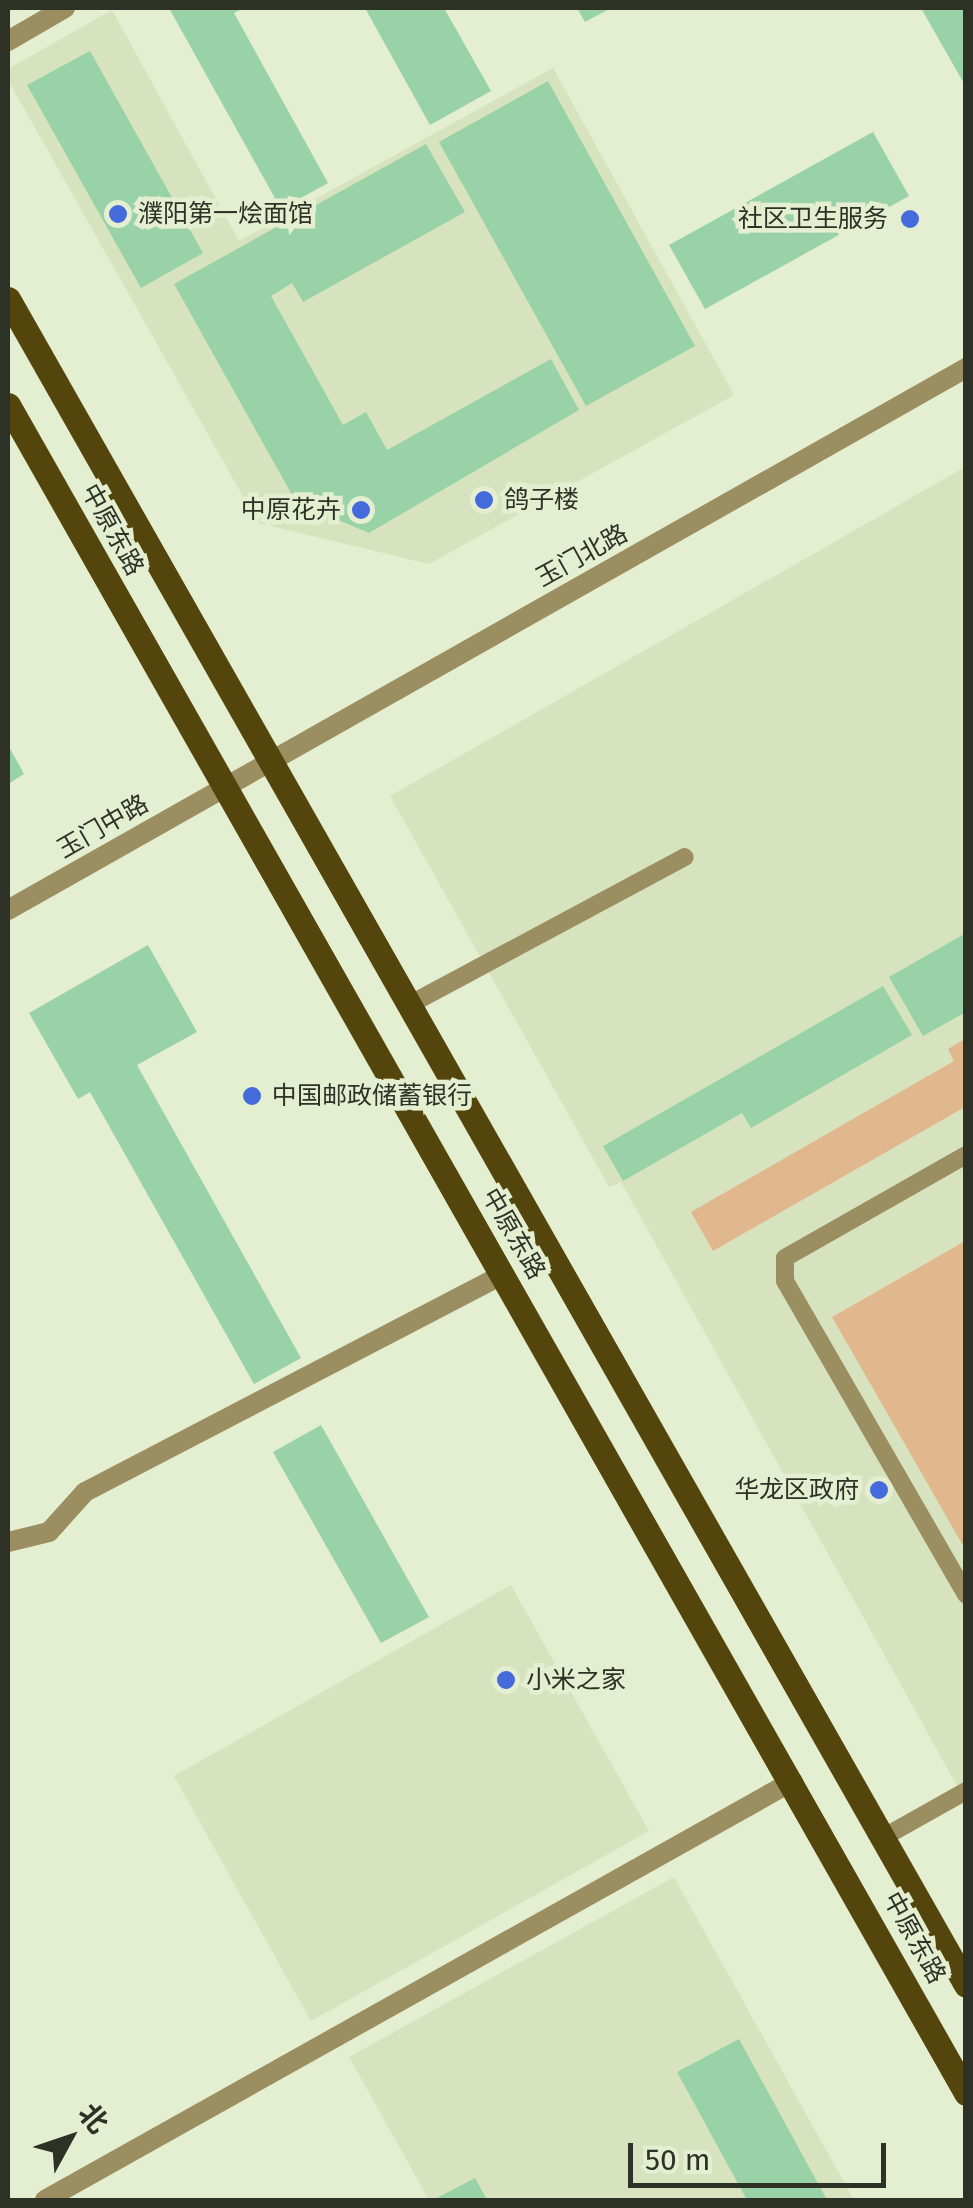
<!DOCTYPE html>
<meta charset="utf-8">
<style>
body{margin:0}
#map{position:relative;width:973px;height:2208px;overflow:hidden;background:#e4eed0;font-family:"Fira Sans","Noto Sans SC",sans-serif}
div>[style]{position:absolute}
.built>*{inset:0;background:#d7e3bf}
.green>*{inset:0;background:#e1b78e}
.building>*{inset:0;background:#98d2a6}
.service>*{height:18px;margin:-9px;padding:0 9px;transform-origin:9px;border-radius:9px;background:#9b8e60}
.minor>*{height:20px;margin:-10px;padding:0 10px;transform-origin:10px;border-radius:10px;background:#9b8e60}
.tertiary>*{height:20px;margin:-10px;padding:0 10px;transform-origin:10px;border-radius:10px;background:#9b8e60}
.primary>*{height:25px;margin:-12.5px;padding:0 12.5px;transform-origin:12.5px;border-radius:12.5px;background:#53450b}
.dots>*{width:28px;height:28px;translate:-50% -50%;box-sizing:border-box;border:5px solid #e4eed0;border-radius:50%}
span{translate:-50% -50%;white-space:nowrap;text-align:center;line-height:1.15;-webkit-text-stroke:9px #e4eed0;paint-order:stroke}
.poi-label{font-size:25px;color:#2d3126}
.left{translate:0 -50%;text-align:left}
.right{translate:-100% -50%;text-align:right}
.street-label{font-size:25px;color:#2d3126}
.frame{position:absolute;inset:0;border:10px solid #2d3126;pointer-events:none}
.north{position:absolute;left:20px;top:2088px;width:100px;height:100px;-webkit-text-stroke:8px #e4eed0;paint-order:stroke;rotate:50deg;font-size:28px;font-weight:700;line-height:40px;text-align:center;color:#2d3126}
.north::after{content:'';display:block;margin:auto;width:35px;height:45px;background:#2d3126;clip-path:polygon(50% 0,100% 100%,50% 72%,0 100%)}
.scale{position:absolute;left:628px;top:2143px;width:258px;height:45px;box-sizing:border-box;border:5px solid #2d3126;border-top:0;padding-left:12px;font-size:30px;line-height:35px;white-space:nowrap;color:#2d3126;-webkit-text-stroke:8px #e4eed0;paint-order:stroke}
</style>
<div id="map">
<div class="built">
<i style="clip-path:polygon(112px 10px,239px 241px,553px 68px,734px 395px,429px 564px,258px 523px,8px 80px,8px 69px)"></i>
<i style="clip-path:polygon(965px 467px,965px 1800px,621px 1182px,609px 1187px,390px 796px)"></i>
<i style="clip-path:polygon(511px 1585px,649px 1831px,311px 2021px,174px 1776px)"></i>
<i style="clip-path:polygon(674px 1877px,854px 2200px,429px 2200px,349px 2057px)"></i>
</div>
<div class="green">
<i style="clip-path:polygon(965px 1039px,965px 1107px,713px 1251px,691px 1212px,954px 1061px,948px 1049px)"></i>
<i style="clip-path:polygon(965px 1241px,965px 1549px,832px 1317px)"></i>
</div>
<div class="building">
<i style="clip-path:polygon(169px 8px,244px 8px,234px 13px,328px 183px,281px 209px)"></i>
<i style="clip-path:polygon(365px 8px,444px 8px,491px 91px,430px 125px)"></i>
<i style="clip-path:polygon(577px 8px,611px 8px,585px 22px)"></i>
<i style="clip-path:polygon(921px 8px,966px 8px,966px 87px)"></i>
<i style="clip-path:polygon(90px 51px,203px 253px,141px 288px,27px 85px)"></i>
<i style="clip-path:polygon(548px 81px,695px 346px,586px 406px,439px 142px)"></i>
<i style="clip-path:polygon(873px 132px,909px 196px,705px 309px,669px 245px)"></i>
<i style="clip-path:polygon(426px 144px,465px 212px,303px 302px,292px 283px,271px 296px,343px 425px,366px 412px,387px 450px,551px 359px,579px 410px,369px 533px,296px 502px,174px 284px)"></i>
<i style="clip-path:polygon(8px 745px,24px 774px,8px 784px)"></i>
<i style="clip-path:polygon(966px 933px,966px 1012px,923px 1036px,889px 977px)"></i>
<i style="clip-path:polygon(148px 945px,197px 1032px,137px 1065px,301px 1358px,254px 1384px,90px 1092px,78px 1099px,29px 1013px)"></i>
<i style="clip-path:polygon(883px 986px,912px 1035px,751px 1128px,742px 1113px,623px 1181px,603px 1146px)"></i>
<i style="clip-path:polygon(321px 1425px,429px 1617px,381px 1643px,273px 1452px)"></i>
<i style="clip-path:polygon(739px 2039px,827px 2200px,747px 2200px,677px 2072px)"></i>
<i style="clip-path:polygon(475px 2178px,487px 2200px,433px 2200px)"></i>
</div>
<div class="service">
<i style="left:407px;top:1006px;width:315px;rotate:-28.2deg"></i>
<i style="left:966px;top:1155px;width:208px;rotate:150.4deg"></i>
<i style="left:785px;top:1258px;width:23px;rotate:90deg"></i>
<i style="left:785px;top:1281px;width:362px;rotate:60deg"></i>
<i style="left:884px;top:1837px;width:94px;rotate:-29.3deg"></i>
</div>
<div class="minor">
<i style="left:8px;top:41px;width:66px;rotate:-30.1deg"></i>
<i style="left:8px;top:1542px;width:42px;rotate:-13.7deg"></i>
<i style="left:49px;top:1532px;width:54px;rotate:-48deg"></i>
<i style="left:85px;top:1492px;width:469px;rotate:-27.5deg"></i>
<i style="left:45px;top:2200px;width:857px;rotate:-29.26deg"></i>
</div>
<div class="tertiary">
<i style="left:8px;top:910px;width:1101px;rotate:-29.5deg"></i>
</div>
<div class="primary">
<i style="left:8px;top:299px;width:1939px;rotate:60.39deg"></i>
<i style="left:8px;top:405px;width:1941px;rotate:60.42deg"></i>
</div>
<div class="dots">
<i style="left:118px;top:214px;background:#446adc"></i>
<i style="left:910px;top:219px;background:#446adc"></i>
<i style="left:484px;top:500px;background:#446adc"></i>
<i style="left:361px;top:510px;background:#446adc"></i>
<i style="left:252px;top:1096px;background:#446adc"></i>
<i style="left:879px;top:1490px;background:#446adc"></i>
<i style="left:506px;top:1680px;background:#446adc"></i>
</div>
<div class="poi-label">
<span class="left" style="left:138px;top:214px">濮阳第一烩面馆</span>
<span class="right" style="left:888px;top:219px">社区卫生服务</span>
<span class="left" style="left:504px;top:500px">鸽子楼</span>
<span class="right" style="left:341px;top:510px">中原花卉</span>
<span class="left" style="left:272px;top:1096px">中国邮政储蓄银行</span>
<span class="right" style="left:859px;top:1490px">华龙区政府</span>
<span class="left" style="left:526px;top:1680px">小米之家</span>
</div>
<div class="street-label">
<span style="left:112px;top:530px;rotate:61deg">中原东路</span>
<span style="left:582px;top:556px;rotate:-29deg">玉门北路</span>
<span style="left:103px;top:827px;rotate:-30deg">玉门中路</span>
<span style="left:513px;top:1234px;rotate:60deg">中原东路</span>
<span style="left:914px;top:1938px;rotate:61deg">中原东路</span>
</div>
<div class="frame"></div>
<div class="north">北</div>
<div class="scale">50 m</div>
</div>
